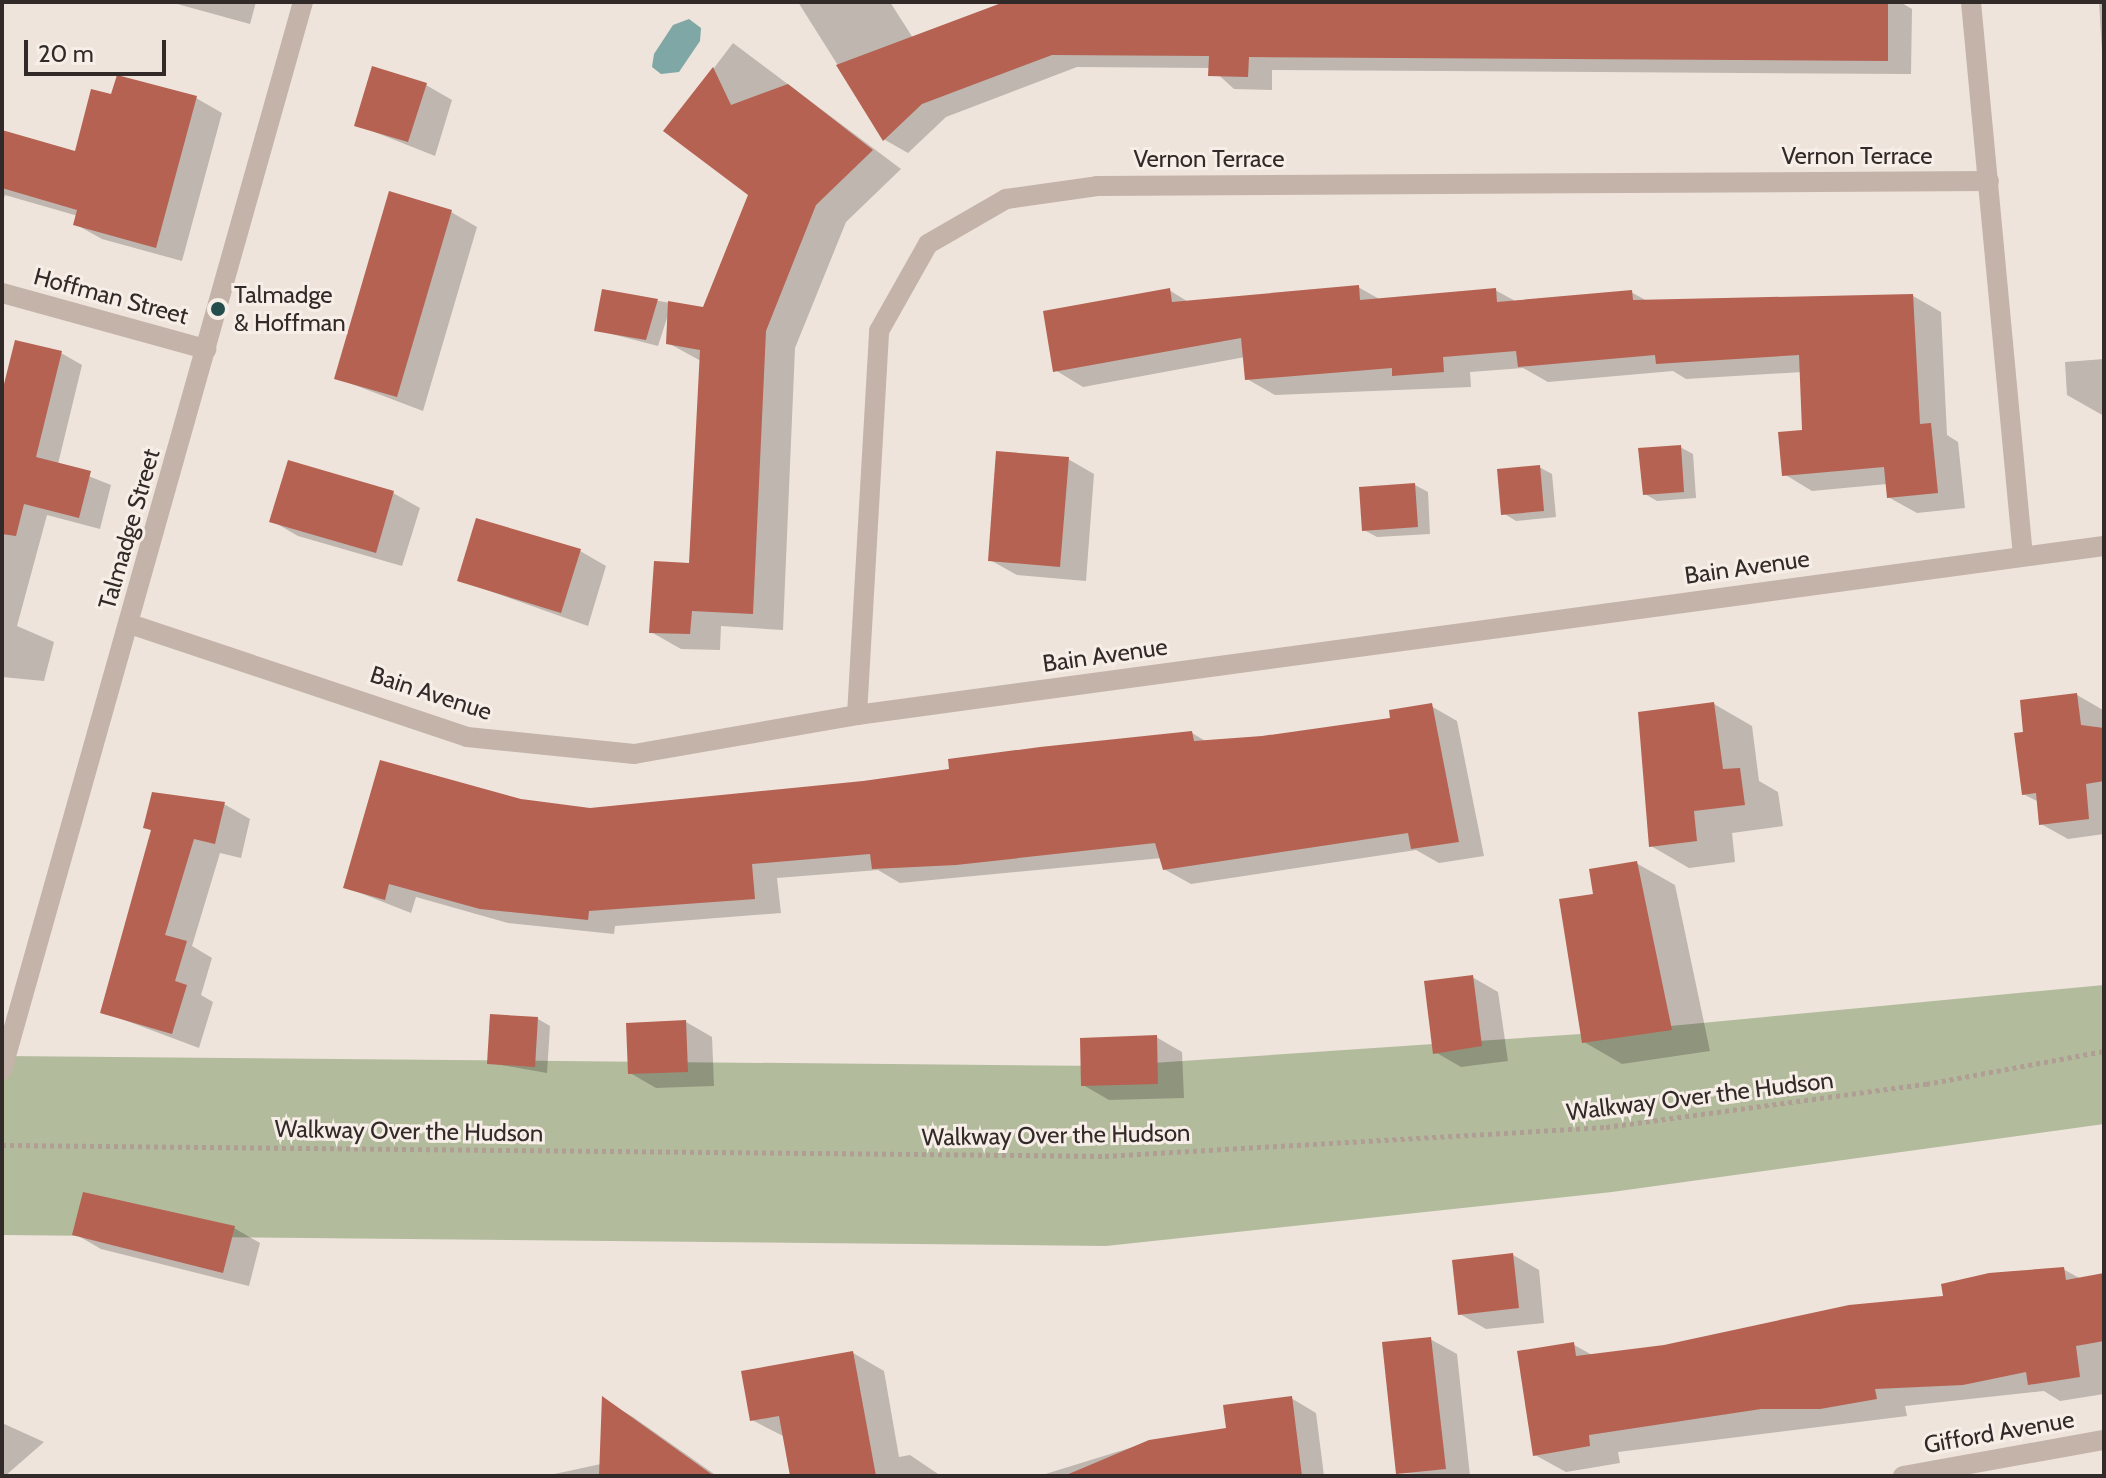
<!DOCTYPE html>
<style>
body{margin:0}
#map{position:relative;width:2106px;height:1478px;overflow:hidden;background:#eee4db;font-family:Cabin,sans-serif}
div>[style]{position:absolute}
.green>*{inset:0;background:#b3bb9d}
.water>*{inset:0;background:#7ea7a5}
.shadow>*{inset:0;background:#0003}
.building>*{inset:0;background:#b56252}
.path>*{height:5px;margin-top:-2.5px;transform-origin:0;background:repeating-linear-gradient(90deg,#b09d93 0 4px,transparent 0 8px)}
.minor>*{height:20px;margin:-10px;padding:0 10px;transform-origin:10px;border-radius:10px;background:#c4b3a9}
.dots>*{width:22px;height:22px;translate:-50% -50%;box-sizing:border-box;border:4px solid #f6eee7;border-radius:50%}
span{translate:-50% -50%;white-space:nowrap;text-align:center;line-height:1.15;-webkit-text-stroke:6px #f6eee7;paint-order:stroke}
.street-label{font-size:24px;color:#322a28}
.poi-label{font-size:24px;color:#322a28}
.left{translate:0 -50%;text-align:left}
.frame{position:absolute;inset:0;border:4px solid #322a28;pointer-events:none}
.scale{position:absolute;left:24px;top:40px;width:142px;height:36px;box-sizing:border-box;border:4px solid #322a28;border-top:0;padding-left:10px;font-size:24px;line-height:28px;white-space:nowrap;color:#322a28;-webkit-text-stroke:6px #f6eee7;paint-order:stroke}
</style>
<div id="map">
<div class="green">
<i style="clip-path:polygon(2104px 985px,2104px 1124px,1612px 1192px,1106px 1246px,2px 1235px,2px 1056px,1108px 1066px,1596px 1033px)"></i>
</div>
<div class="water">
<i style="clip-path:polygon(689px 19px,701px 28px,700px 41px,679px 72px,661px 74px,652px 67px,654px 54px,673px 25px)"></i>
</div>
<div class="shadow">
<i style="clip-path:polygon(170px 2px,256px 2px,250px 24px)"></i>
<i style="clip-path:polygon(798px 2px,890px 2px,913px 38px,1010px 2px,1900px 2px,1912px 9px,1911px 74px,1272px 70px,1272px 90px,1234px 89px,1211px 68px,1077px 67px,946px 117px,908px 153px,885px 140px)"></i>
<i style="clip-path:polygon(2099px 2px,2104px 2px,2104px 84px)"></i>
<i style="clip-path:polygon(733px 43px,901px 169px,846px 222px,795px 348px,783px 630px,721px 626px,720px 650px,681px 649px,651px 632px,691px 565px,701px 361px,668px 343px,668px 315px,658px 346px,596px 330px,603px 291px,704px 309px,750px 195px,666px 131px)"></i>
<i style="clip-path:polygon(426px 85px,452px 100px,435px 156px,357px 125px)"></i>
<i style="clip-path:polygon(112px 96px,196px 98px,222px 113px,182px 261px,102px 239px,75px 224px,78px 216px,5px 195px,2px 204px,2px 132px,76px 153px)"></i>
<i style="clip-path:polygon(451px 212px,477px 227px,423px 411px,336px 378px)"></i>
<i style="clip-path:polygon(1358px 287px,1381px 300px,1495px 290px,1517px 302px,1631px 292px,1649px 302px,1913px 296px,1941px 312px,1947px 435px,1958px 442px,1965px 508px,1917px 513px,1888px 497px,1887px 484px,1812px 491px,1784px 474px,1804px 432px,1802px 372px,1686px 379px,1673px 371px,1548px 382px,1523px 368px,1470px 372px,1471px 387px,1275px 395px,1247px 379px,1245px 357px,1083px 387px,1055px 370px,1169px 290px,1190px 303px)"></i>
<i style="clip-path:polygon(61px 353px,82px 365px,58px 464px,111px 485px,100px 529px,47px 515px,17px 626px,54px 642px,44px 681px,2px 677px,2px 400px)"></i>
<i style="clip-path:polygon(2104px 359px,2104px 416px,2067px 395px,2065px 362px)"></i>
<i style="clip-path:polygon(1680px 447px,1693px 454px,1696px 498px,1657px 501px,1645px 494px)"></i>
<i style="clip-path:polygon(1068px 459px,1094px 474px,1086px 581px,1017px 575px,990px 560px)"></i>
<i style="clip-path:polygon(1539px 467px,1552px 474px,1556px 517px,1516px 521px,1503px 513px)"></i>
<i style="clip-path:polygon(1415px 485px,1428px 492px,1430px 534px,1377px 537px,1364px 530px)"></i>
<i style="clip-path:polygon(393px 493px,420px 508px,402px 566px,298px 536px,272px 521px)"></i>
<i style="clip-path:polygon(580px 551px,606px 566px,588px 626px,459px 580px)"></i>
<i style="clip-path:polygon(2077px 695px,2103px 710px,2104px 834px,2068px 839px,2041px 824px,2039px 802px,2023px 794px)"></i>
<i style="clip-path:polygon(1714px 704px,1752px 726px,1759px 781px,1778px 792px,1783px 826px,1732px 833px,1735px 862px,1689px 868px,1651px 846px)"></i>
<i style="clip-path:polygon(1431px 706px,1457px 721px,1484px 856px,1439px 863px,1416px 850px,1191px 884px,1164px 869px,1162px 858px,900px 883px,878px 870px,777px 878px,781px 913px,615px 926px,614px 934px,508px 923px,416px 897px,411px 913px,345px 887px,521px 800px,590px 810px,863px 783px,1192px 733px,1207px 742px,1263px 738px,1393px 720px)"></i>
<i style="clip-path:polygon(224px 804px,250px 819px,241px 858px,220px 853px,192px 946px,212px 958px,201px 995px,213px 1002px,199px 1048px,103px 1012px,153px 831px,145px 827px)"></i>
<i style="clip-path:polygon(1636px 863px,1675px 885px,1710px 1051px,1622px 1064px,1584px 1042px,1595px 896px)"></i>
<i style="clip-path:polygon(1472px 977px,1498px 992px,1508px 1061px,1461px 1067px,1435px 1052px)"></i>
<i style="clip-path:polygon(538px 1019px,550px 1026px,547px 1073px,489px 1063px)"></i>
<i style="clip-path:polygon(686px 1022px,712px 1037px,714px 1086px,656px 1088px,630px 1073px)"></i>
<i style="clip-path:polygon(1156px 1037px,1182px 1052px,1184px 1098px,1109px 1100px,1083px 1085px)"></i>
<i style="clip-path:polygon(234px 1228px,260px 1243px,249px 1286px,101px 1249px,75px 1234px)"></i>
<i style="clip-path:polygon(1513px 1255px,1539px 1270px,1544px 1323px,1486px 1329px,1460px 1314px)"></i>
<i style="clip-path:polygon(2063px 1269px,2081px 1279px,2104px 1276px,2104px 1394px,2060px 1401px,2044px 1391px,1905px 1406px,1907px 1416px,1618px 1452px,1620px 1463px,1566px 1472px,1535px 1455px,1574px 1345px,1594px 1356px,1664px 1347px,1946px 1298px)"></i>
<i style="clip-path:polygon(1430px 1339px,1457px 1354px,1470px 1476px,1398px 1473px)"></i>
<i style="clip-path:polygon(853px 1353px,884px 1371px,899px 1457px,910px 1455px,941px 1476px,792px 1476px,785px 1437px,752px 1420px)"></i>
<i style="clip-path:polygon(1291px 1398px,1316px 1413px,1324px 1476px,1039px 1476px,1149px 1442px,1228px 1430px)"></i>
<i style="clip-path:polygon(604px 1400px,633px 1417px,717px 1476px,545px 1476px,601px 1464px)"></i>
<i style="clip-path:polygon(2px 1423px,44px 1442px,5px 1476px,2px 1476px)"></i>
</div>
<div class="building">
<i style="clip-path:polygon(1004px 2px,1888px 2px,1888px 61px,1249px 57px,1248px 77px,1208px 76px,1209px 56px,1052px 55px,922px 104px,883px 141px,836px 65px)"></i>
<i style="clip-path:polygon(372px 66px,427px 83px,408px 142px,354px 126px)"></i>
<i style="clip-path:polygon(713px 67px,731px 105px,788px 84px,873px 150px,816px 205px,766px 331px,753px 614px,692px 611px,690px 634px,649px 633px,654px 561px,689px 563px,700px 350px,666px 344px,668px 301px,703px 307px,748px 195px,663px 131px)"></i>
<i style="clip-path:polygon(117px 75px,197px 96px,156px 248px,73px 225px,77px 210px,2px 188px,2px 130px,75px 151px,91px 89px,111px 94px)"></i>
<i style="clip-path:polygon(389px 191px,452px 210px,397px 397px,334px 379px)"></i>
<i style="clip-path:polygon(1359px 285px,1360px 300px,1496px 288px,1497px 302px,1632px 290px,1633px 300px,1913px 294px,1920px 424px,1931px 423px,1938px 493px,1887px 498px,1884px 467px,1782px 476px,1778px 432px,1802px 430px,1799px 355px,1656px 364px,1655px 355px,1518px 367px,1516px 351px,1443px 357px,1444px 372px,1392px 376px,1392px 368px,1245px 380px,1241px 338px,1053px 372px,1043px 311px,1170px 288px,1172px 302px)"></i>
<i style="clip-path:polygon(602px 289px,658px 299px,646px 340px,594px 331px)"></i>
<i style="clip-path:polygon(15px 340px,62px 351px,36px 457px,91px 471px,79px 518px,24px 504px,16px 536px,2px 534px,2px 392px)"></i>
<i style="clip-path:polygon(1681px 445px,1684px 492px,1643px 495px,1638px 448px)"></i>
<i style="clip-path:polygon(996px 451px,1069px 457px,1060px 567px,988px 561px)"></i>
<i style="clip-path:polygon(288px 460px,394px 491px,376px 553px,269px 522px)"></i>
<i style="clip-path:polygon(1540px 465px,1544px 511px,1501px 515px,1497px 469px)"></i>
<i style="clip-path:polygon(1415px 483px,1418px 527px,1362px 531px,1359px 487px)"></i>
<i style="clip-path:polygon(476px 518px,581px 549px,561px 613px,457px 581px)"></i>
<i style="clip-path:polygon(2077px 693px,2081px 725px,2104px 728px,2104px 781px,2086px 784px,2089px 819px,2039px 825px,2036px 793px,2022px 795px,2014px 733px,2023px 732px,2020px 700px)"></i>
<i style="clip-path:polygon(1714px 702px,1723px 769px,1740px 768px,1745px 805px,1694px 811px,1697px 841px,1649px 847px,1638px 712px)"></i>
<i style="clip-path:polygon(1432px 703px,1459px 842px,1411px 849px,1408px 833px,1163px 870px,1155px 843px,956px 865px,872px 869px,870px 854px,752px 864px,755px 899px,589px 911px,588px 920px,480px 909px,389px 884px,385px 900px,343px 888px,380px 760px,521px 799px,590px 808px,863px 781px,949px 769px,948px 759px,1040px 747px,1192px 731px,1194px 741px,1262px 736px,1390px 718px,1389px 710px)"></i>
<i style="clip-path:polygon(152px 792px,225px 802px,215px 844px,194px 839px,165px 935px,187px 941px,175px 981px,187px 985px,172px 1034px,100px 1013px,151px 830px,143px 828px)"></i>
<i style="clip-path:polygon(1637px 861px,1672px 1030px,1582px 1043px,1559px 899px,1593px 894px,1589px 869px)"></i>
<i style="clip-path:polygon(1473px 975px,1482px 1046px,1433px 1054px,1424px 981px)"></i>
<i style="clip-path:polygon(490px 1014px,538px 1017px,535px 1067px,487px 1064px)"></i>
<i style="clip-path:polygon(686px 1020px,688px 1072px,628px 1074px,626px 1023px)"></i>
<i style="clip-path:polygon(1157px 1035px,1158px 1084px,1081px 1086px,1080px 1038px)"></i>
<i style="clip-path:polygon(83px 1192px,235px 1226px,223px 1273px,72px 1235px)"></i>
<i style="clip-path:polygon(1513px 1253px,1519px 1308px,1458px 1315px,1452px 1260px)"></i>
<i style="clip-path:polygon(2064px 1267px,2066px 1280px,2104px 1273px,2104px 1341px,2076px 1346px,2080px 1377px,2028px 1385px,2026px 1372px,1963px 1385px,1875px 1389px,1877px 1399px,1820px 1409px,1761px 1409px,1589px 1435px,1590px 1446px,1533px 1456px,1517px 1351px,1574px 1342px,1576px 1356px,1664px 1345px,1849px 1305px,1943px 1296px,1941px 1284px,1989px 1273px)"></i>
<i style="clip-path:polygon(1431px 1337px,1446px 1469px,1396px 1474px,1382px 1342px)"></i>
<i style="clip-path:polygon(853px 1351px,876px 1476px,790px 1476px,779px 1416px,750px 1421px,741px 1371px)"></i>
<i style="clip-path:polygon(602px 1396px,714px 1476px,599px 1476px)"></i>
<i style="clip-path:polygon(1292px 1396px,1302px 1476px,1064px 1476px,1149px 1440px,1226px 1428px,1223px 1405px)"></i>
</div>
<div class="path">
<i style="left:2px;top:1145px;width:1103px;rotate:0.57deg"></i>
<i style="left:1105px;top:1156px;width:502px;rotate:-3.31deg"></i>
<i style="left:1606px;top:1127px;width:323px;rotate:-7.7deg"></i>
<i style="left:1926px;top:1084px;width:181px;rotate:-10.5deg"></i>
</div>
<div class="minor">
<i style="left:1971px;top:2px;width:556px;rotate:84.64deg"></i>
<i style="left:2px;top:293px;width:212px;rotate:15.4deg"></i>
<i style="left:130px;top:624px;width:355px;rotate:18.5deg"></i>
<i style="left:467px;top:737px;width:168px;rotate:5.8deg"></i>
<i style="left:634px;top:754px;width:226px;rotate:-9.9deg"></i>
<i style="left:857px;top:715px;width:1258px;rotate:-7.72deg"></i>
<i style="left:857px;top:715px;width:385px;rotate:-86.7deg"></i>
<i style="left:879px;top:331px;width:100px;rotate:-60.6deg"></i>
<i style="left:928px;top:244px;width:90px;rotate:-30deg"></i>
<i style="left:1006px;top:199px;width:92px;rotate:-8.1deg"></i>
<i style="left:1097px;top:186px;width:892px;rotate:-0.32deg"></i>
<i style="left:2px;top:1070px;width:1110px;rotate:-74.26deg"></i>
<i style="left:1903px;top:1476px;width:204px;rotate:-10.2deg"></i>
</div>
<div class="dots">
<i style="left:218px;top:309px;background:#234e4d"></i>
</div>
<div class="street-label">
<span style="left:1857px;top:156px">Vernon Terrace</span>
<span style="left:1209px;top:159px">Vernon Terrace</span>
<span style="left:111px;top:296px;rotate:15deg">Hoffman Street</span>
<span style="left:129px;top:529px;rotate:-74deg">Talmadge Street</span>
<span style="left:1747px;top:567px;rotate:-8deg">Bain Avenue</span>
<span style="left:1105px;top:655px;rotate:-8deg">Bain Avenue</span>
<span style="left:431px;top:693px;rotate:18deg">Bain Avenue</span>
<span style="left:1700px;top:1096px;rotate:-7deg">Walkway Over the Hudson</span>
<span style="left:409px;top:1131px;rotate:1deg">Walkway Over the Hudson</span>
<span style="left:1056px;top:1135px;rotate:-1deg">Walkway Over the Hudson</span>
<span style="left:1999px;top:1432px;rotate:-10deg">Gifford Avenue</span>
</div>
<div class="poi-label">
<span class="left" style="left:234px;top:309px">Talmadge<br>&amp; Hoffman</span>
</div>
<div class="frame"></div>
<div class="scale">20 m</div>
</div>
